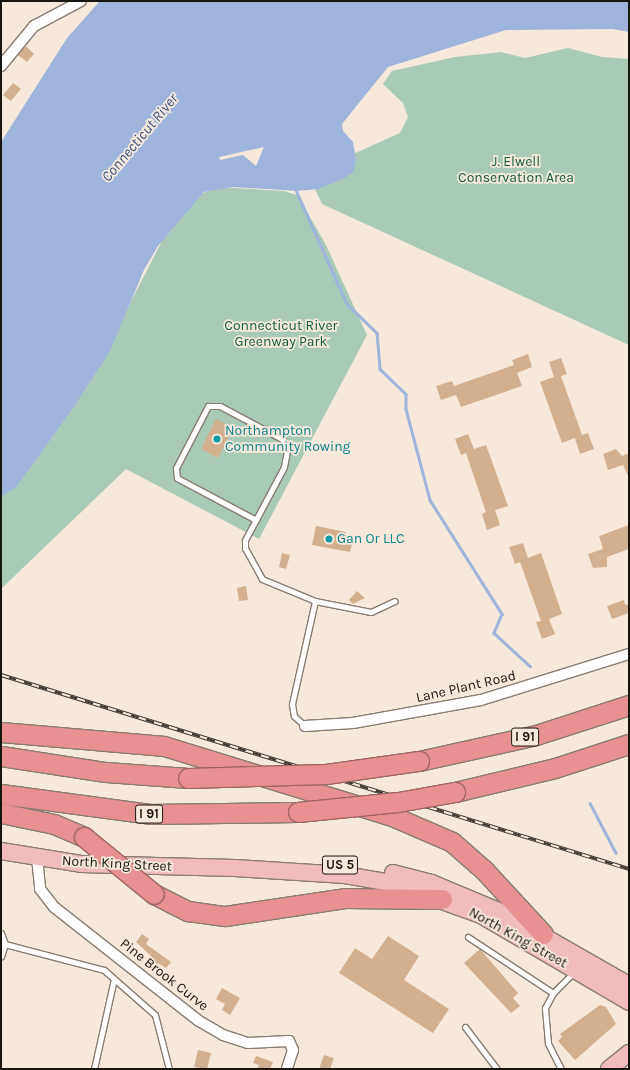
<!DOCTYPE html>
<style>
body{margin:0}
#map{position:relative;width:630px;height:1070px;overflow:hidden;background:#f6e9dc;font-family:Karla,sans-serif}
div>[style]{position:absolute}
.green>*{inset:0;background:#a8cab7}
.water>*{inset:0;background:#9eb4da}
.pier>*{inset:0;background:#f6e9dc}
.stream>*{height:2.5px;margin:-1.25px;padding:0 1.25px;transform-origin:1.25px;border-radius:1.25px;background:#9eb4da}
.building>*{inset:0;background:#d1af8f}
.roads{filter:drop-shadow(1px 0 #887c71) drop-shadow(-1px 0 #887c71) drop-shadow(0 1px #887c71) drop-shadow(0 -1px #887c71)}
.lane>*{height:5px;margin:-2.5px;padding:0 2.5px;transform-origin:2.5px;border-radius:2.5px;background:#fff}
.street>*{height:10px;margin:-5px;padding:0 5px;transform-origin:5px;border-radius:5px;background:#fff}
.primary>*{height:16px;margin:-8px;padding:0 8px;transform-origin:8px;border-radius:8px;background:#f2bcbe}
.highway>*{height:19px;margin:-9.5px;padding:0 9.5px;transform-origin:9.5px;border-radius:9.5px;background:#e99092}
.rail>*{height:4px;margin-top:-2px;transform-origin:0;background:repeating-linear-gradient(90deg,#f6e9dc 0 8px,#3c3730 0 16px);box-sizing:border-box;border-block:1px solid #3c3730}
.bridges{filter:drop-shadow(1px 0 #a06564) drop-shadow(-1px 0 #a06564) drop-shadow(0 1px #a06564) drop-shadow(0 -1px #a06564)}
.highway-bridge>*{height:19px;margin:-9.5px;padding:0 9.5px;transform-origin:9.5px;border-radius:9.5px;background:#e99092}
.dots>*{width:11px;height:11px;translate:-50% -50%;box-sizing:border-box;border:2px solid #f6e9dc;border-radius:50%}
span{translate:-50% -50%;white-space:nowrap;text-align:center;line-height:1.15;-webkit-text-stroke:3.5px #f6e9dc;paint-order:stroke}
.shield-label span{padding:1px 3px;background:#f6e9dc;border:1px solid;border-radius:3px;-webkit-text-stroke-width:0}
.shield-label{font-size:13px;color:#18140f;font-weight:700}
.park-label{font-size:14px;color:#105e3e}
.culture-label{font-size:14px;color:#0d838f}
.left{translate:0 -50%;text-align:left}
.street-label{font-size:14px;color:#18140f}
.water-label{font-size:15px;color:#3a5688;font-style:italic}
.frame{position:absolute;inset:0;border:2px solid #18140f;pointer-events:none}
</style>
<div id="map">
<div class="green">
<i style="clip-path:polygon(568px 48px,602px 57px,629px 59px,629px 345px,322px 204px,304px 166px,353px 154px,400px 133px,408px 117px,403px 103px,383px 84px,392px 71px,455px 57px,501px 52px,525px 58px)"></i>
<i style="clip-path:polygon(216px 187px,284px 191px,297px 195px,325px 243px,367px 335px,259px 539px,126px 469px,1px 589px,1px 496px,24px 476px,88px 385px,163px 239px,200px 195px)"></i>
</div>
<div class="water">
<i style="clip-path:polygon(100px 1px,629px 1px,629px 32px,613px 29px,506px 30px,388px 67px,342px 124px,343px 131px,353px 142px,356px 159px,354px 171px,343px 179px,318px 189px,297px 191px,233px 187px,204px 192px,158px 246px,144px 270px,110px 351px,73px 408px,17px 486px,1px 497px,1px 142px,67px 38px)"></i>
</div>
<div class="pier">
<i style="clip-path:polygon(264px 147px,256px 166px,243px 155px,220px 160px,219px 157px)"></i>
</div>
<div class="stream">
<i style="left:296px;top:190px;width:125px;rotate:65.9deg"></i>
<i style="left:347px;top:304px;width:42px;rotate:44deg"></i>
<i style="left:377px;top:333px;width:36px;rotate:85deg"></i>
<i style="left:380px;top:369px;width:36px;rotate:44deg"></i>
<i style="left:406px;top:394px;width:15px;rotate:90deg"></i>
<i style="left:406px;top:409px;width:94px;rotate:75.2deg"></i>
<i style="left:430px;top:500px;width:135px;rotate:57.7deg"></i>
<i style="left:502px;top:614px;width:21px;rotate:113deg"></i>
<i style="left:494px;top:633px;width:49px;rotate:42.5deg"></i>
<i style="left:590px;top:803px;width:56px;rotate:62.5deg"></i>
</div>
<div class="building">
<i style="clip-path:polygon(26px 46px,34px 54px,27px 62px,18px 55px)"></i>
<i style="clip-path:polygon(13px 83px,21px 89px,11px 101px,3px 95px)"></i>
<i style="clip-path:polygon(528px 354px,532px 367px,517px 373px,522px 386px,461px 407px,456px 395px,441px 400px,436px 386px,452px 381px,454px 386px,514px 365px,512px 360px)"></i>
<i style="clip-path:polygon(561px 358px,567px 374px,561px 376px,582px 435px,588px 433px,594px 449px,580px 454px,575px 438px,562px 443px,540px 382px,554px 377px,549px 362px)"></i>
<i style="clip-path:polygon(216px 419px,233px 428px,218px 458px,201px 449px)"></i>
<i style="clip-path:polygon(468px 434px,474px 449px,486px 445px,508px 506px,495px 510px,500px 525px,487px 530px,482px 514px,486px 512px,466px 453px,461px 455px,455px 439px)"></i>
<i style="clip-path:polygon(616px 449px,622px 456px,629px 453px,629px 478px,623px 465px,608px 470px,603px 454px)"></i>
<i style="clip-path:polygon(629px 525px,629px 549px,607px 557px,607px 567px,593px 568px,588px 554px,603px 549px,599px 536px)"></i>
<i style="clip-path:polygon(316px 526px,346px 532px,344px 539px,352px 544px,350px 552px,312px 545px)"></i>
<i style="clip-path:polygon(523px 543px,528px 558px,541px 553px,562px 614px,549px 619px,555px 634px,542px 639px,536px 622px,541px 621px,520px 562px,515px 564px,509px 547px)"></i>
<i style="clip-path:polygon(282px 553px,290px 555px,286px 569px,279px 567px)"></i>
<i style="clip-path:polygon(246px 586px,248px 600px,239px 601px,237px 588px)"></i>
<i style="clip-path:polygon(357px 591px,365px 598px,353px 604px,349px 600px)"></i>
<i style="clip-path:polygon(624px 600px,625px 605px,629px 604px,629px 613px,612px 619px,607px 606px)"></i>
<i style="clip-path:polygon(142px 934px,149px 939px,146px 944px,171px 962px,166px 968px,158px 963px,154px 969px,146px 964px,151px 956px,136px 942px)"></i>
<i style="clip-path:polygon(388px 936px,419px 956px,404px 980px,449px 1009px,433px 1033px,339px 973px,355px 948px,372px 959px)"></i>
<i style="clip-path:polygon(480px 949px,518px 993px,513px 998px,520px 1006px,511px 1013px,464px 963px)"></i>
<i style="clip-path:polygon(222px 988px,240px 998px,230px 1015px,222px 1010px,225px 1004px,216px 999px)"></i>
<i style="clip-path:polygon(600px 1005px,606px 1007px,616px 1024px,575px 1060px,558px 1041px,562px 1037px,560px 1034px)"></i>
<i style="clip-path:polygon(198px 1050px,211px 1053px,207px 1069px,194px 1067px)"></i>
<i style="clip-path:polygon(324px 1055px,334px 1058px,330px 1069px,319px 1069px)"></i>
<i style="clip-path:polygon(256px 1056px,273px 1062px,270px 1069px,257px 1069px,259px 1065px,253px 1063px)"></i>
</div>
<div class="roads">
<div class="lane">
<i style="left:256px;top:520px;width:89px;rotate:-152deg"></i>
<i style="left:177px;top:478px;width:10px;rotate:-96deg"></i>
<i style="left:176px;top:468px;width:70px;rotate:-62.7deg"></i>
<i style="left:208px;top:406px;width:12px"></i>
<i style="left:220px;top:406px;width:70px;rotate:28deg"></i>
<i style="left:282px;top:439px;width:9px;rotate:49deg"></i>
<i style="left:288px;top:446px;width:21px;rotate:101deg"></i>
<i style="left:284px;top:467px;width:83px;rotate:118.1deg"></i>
<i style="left:245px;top:540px;width:8px;rotate:90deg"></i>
<i style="left:245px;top:548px;width:35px;rotate:61deg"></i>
<i style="left:262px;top:579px;width:57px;rotate:22.5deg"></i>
<i style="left:315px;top:601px;width:106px;rotate:102.6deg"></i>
<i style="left:292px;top:704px;width:12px;rotate:81deg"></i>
<i style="left:294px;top:716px;width:15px;rotate:42deg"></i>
<i style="left:315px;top:601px;width:57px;rotate:11.1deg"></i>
<i style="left:371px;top:612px;width:26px;rotate:-25deg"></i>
<i style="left:1px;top:933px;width:12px;rotate:70deg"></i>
<i style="left:5px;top:944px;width:13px;rotate:108deg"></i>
<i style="left:468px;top:937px;width:102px;rotate:33.4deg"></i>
<i style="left:1px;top:943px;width:106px;rotate:14.7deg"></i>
<i style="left:104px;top:970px;width:68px;rotate:41.4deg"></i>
<i style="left:155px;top:1015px;width:56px;rotate:75.5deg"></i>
<i style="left:465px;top:1027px;width:53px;rotate:52.7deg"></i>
<i style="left:94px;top:1069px;width:92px;rotate:-77.5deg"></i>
<i style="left:561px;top:1069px;width:29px;rotate:-117deg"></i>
<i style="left:548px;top:1043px;width:35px;rotate:-95deg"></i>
<i style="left:545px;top:1008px;width:17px;rotate:-62deg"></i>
<i style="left:553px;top:993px;width:30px;rotate:-45deg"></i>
</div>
<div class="street">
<i style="left:1px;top:66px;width:52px;rotate:-50.5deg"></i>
<i style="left:34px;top:26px;width:53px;rotate:-28deg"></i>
<i style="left:305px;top:726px;width:48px;rotate:-3.6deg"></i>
<i style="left:353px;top:723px;width:130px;rotate:-10.2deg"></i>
<i style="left:481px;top:700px;width:155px;rotate:-17.3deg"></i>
<i style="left:37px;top:858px;width:31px;rotate:84deg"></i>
<i style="left:40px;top:889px;width:23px;rotate:52deg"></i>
<i style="left:54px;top:907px;width:184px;rotate:38.2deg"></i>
<i style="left:199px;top:1021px;width:28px;rotate:30deg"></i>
<i style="left:223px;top:1035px;width:26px;rotate:18deg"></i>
<i style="left:248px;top:1043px;width:41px;rotate:-2.8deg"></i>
<i style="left:289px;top:1041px;width:10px;rotate:66deg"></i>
<i style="left:293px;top:1050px;width:20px;rotate:108deg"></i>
</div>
<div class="primary">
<i style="left:1px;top:851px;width:81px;rotate:9.2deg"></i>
<i style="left:81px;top:864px;width:154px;rotate:1.5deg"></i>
<i style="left:235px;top:868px;width:110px;rotate:3.6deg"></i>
<i style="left:345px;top:875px;width:48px;rotate:9.7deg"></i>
<i style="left:392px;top:883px;width:95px;rotate:19.8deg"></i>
<i style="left:481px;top:915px;width:172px;rotate:30.4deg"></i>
<i style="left:393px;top:873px;width:40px;rotate:14.4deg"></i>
<i style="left:432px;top:883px;width:75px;rotate:22.8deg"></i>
<i style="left:501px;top:912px;width:147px;rotate:29.7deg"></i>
<i style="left:609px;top:1069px;width:26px;rotate:-39deg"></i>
</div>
<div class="highway">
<i style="left:1px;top:732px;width:164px;rotate:4.9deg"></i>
<i style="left:164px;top:746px;width:239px;rotate:17.1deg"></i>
<i style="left:392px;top:816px;width:65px;rotate:23.4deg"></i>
<i style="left:452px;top:842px;width:43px;rotate:41.2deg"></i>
<i style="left:484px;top:870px;width:87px;rotate:47.3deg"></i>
<i style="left:1px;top:756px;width:106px;rotate:8.7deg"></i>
<i style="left:106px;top:772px;width:82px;rotate:4.2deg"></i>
<i style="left:419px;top:761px;width:120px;rotate:-12.5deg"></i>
<i style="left:536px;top:735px;width:98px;rotate:-17.9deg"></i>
<i style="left:455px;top:792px;width:103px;rotate:-13.5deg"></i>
<i style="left:555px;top:768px;width:78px;rotate:-18deg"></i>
<i style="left:1px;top:794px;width:150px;rotate:7.6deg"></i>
<i style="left:150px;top:814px;width:148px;rotate:-0.8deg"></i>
<i style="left:1px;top:813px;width:54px;rotate:11.7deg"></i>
<i style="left:54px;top:824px;width:33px;rotate:23deg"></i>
<i style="left:154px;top:894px;width:38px;rotate:27deg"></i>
<i style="left:188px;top:911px;width:37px;rotate:8deg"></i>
<i style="left:225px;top:916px;width:121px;rotate:-8.5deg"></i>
<i style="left:345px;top:898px;width:97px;rotate:0.6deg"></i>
</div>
</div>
<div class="rail">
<i style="left:1px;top:675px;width:657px;rotate:17.17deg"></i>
</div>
<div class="bridges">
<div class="highway-bridge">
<i style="left:188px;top:778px;width:138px;rotate:-1.7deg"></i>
<i style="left:326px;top:774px;width:94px;rotate:-8deg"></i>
<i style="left:298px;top:812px;width:100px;rotate:-5.7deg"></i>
<i style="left:398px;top:802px;width:58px;rotate:-10deg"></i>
<i style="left:84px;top:837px;width:90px;rotate:39.2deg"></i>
</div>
</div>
<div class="dots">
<i style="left:217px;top:439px;background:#0f9aa8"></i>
<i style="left:329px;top:539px;background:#0f9aa8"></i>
</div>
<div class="shield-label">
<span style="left:525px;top:737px">I 91</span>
<span style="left:149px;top:814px">I 91</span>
<span style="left:340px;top:865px">US 5</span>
</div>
<div class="park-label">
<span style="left:516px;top:170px">J. Elwell<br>Conservation Area</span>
<span style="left:281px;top:334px">Connecticut River<br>Greenway Park</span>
</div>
<div class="culture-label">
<span class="left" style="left:225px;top:439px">Northampton<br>Community Rowing</span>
<span class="left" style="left:337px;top:539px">Gan Or LLC</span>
</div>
<div class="street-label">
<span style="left:466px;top:687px;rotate:-13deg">Lane Plant Road</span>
<span style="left:117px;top:864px;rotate:3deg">North King Street</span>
<span style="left:518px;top:938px;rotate:29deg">North King Street</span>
<span style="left:164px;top:975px;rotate:38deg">Pine Brook Curve</span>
</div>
<div class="water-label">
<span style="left:140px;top:138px;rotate:-50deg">Connecticut River</span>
</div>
<div class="frame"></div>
</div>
